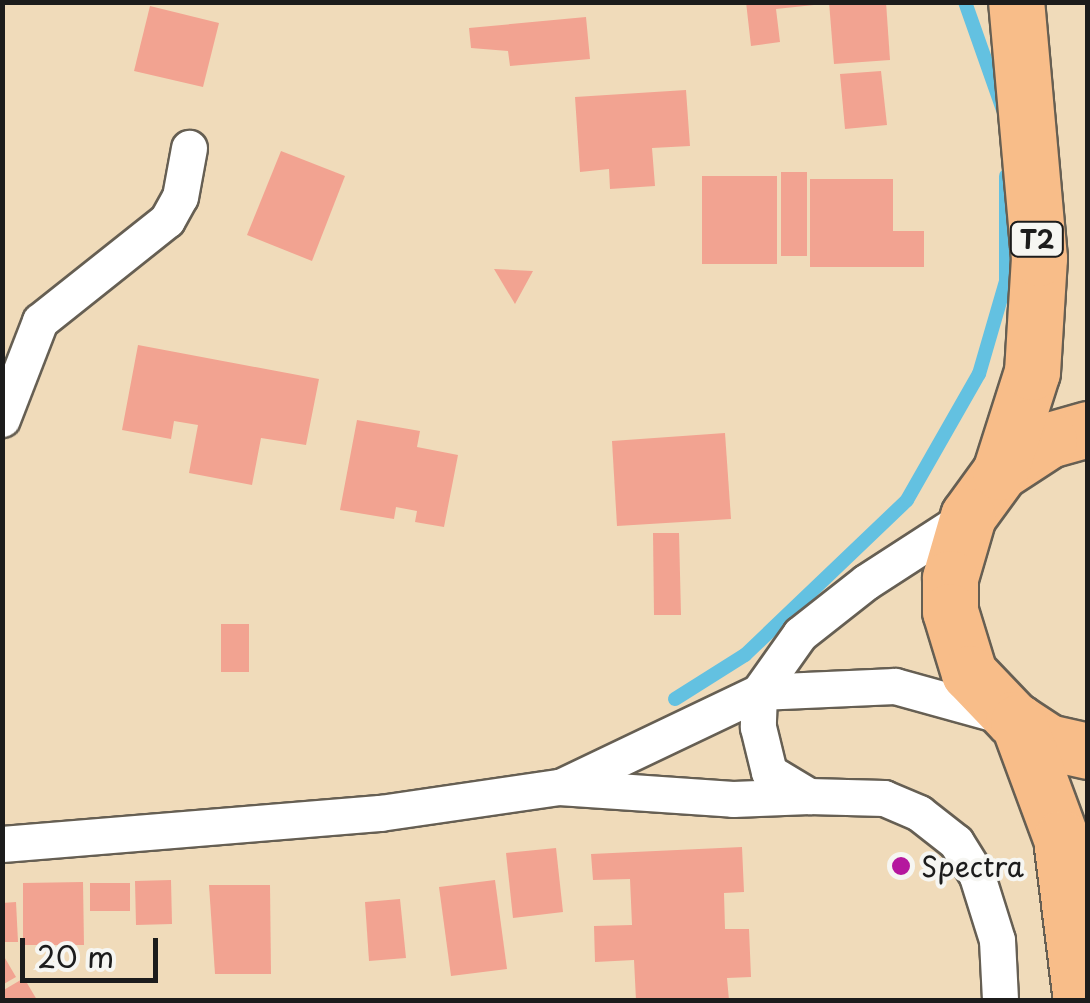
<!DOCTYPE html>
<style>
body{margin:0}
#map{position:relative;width:1090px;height:1003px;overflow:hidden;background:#f0dbba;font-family:"Playpen Sans",sans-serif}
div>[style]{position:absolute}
.stream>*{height:14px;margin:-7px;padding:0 7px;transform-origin:7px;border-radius:7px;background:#63c1e1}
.building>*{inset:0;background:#f2a391}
.roads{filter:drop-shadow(2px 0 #665f53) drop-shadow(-2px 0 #665f53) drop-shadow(0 2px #665f53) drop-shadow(0 -2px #665f53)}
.street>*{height:35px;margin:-17.5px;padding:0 17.5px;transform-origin:17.5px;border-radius:17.5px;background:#fff}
.primary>*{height:55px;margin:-27.5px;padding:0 27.5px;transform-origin:27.5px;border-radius:27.5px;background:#f8bd89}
.dots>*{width:28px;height:28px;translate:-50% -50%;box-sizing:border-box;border:5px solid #f6f6f2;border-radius:50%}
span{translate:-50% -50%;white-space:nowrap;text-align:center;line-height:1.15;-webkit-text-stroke:8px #f6f6f2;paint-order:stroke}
.shield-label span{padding:2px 8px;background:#f6f6f2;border:2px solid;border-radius:8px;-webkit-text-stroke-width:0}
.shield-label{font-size:25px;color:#1c1c1c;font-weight:700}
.poi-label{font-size:28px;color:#1c1c1c}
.left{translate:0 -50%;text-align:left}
.frame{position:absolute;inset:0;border:5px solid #1c1c1c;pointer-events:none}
.scale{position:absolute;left:20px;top:938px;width:138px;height:45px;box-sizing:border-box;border:5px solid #1c1c1c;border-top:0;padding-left:12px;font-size:30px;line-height:35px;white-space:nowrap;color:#1c1c1c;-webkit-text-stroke:8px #f6f6f2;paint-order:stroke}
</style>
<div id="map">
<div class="stream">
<i style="left:965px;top:2px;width:114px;rotate:70.6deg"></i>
<i style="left:675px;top:699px;width:83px;rotate:-32.2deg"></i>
<i style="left:745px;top:655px;width:224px;rotate:-43.7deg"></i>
<i style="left:907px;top:500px;width:145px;rotate:-60.3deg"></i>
<i style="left:979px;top:374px;width:97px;rotate:-73.8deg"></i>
<i style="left:1006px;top:281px;width:105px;rotate:-90deg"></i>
</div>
<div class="building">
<i style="clip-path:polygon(746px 2px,814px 2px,814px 5px,776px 9px,780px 42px,751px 46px)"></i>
<i style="clip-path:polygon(829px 2px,886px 2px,890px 60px,834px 64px)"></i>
<i style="clip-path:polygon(150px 6px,219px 23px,203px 87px,134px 71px)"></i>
<i style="clip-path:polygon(586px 17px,590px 59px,510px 66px,508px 51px,471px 48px,469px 28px)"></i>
<i style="clip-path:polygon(881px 71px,887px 125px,845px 129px,840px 74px)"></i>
<i style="clip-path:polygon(686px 90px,690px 146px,652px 148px,655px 186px,610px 189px,609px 169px,580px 172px,575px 97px)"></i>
<i style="clip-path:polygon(281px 151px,345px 176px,312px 261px,247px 235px)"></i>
<i style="clip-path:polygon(781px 172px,807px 172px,807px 256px,781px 256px)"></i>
<i style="clip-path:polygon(702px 176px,777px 176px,777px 264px,702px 264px)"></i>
<i style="clip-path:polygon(810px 179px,893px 179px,893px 231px,924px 231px,924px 267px,810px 267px)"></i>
<i style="clip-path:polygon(494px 269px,533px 271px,515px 304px)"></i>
<i style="clip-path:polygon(138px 345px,319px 379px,306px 445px,261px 438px,252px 485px,189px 473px,198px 425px,174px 421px,171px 439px,122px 430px)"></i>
<i style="clip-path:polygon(357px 420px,420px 431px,417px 447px,458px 455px,444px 527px,415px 522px,417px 511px,396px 507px,394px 519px,340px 510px)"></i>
<i style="clip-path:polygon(725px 433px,731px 519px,617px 526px,612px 441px)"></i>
<i style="clip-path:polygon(653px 533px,679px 533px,681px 615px,654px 615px)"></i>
<i style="clip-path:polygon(221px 624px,249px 624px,249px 672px,221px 672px)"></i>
<i style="clip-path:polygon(742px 847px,744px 892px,724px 893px,725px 929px,749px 929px,751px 977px,727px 978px,729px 1000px,636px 1000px,634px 960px,595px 962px,594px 926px,632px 925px,630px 879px,593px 880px,591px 854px)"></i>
<i style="clip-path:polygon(556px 848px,563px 912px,513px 918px,506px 853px)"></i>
<i style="clip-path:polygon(171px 880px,172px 924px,136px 925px,135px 881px)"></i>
<i style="clip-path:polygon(495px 880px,507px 969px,451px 976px,439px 887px)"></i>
<i style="clip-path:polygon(83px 882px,84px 945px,23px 945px,23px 883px)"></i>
<i style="clip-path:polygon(90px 883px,130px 883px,130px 911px,90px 911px)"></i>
<i style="clip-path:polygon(209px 885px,270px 885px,271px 974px,215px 974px)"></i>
<i style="clip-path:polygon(400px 899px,406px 958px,369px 961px,365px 902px)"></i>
<i style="clip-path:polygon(16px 902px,18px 942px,2px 942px,2px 903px)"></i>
<i style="clip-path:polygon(2px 953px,16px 977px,2px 985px)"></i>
<i style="clip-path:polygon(24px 978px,37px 1000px,2px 1000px,2px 991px)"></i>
</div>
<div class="roads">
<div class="street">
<i style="left:2px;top:419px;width:105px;rotate:-68.8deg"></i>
<i style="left:40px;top:321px;width:162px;rotate:-38.5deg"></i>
<i style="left:167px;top:220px;width:26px;rotate:-61deg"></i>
<i style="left:180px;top:197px;width:50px;rotate:-79.6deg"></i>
<i style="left:968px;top:516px;width:121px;rotate:147.1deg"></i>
<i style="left:866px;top:582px;width:84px;rotate:141.8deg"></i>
<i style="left:800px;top:634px;width:71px;rotate:125.3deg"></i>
<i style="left:759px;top:692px;width:35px;rotate:92deg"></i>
<i style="left:758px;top:727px;width:46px;rotate:76.3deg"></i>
<i style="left:769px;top:772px;width:47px;rotate:31deg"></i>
<i style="left:809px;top:796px;width:75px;rotate:1.5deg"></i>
<i style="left:884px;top:798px;width:38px;rotate:23deg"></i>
<i style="left:919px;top:813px;width:47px;rotate:38.1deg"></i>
<i style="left:956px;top:842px;width:40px;rotate:58deg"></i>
<i style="left:977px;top:876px;width:67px;rotate:72.6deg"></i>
<i style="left:997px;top:940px;width:60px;rotate:87.1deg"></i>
<i style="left:560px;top:787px;width:221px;rotate:-25.5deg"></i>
<i style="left:759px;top:692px;width:136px;rotate:-2.5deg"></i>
<i style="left:895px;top:686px;width:116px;rotate:15.5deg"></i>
<i style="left:2px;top:844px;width:379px;rotate:-4.7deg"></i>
<i style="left:380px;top:813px;width:181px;rotate:-8.3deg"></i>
<i style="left:559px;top:787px;width:174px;rotate:3.9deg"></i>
<i style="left:733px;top:799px;width:76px;rotate:-2.3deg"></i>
</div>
<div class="primary">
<i style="left:1088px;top:429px;width:41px;rotate:164.2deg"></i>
<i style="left:1049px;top:440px;width:59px;rotate:146.9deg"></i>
<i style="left:1000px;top:472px;width:54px;rotate:126deg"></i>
<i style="left:968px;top:516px;width:65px;rotate:106.2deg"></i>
<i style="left:950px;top:578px;width:33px;rotate:90deg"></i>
<i style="left:950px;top:611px;width:65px;rotate:73deg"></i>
<i style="left:969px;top:673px;width:64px;rotate:46.3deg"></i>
<i style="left:1013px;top:719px;width:42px;rotate:33.3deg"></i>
<i style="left:1048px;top:742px;width:41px;rotate:12.7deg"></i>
<i style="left:1000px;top:472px;width:105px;rotate:-72.3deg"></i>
<i style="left:1032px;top:372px;width:114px;rotate:-86.5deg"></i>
<i style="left:1039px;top:258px;width:257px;rotate:-95.1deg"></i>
<i style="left:1018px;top:722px;width:124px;rotate:69.7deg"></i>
<i style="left:1061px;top:838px;width:163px;rotate:83deg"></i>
</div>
</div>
<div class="dots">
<i style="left:901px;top:866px;background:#b5179e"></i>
</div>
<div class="shield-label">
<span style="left:1037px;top:239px">T2</span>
</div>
<div class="poi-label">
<span class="left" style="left:921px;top:866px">Spectra</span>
</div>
<div class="frame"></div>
<div class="scale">20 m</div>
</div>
